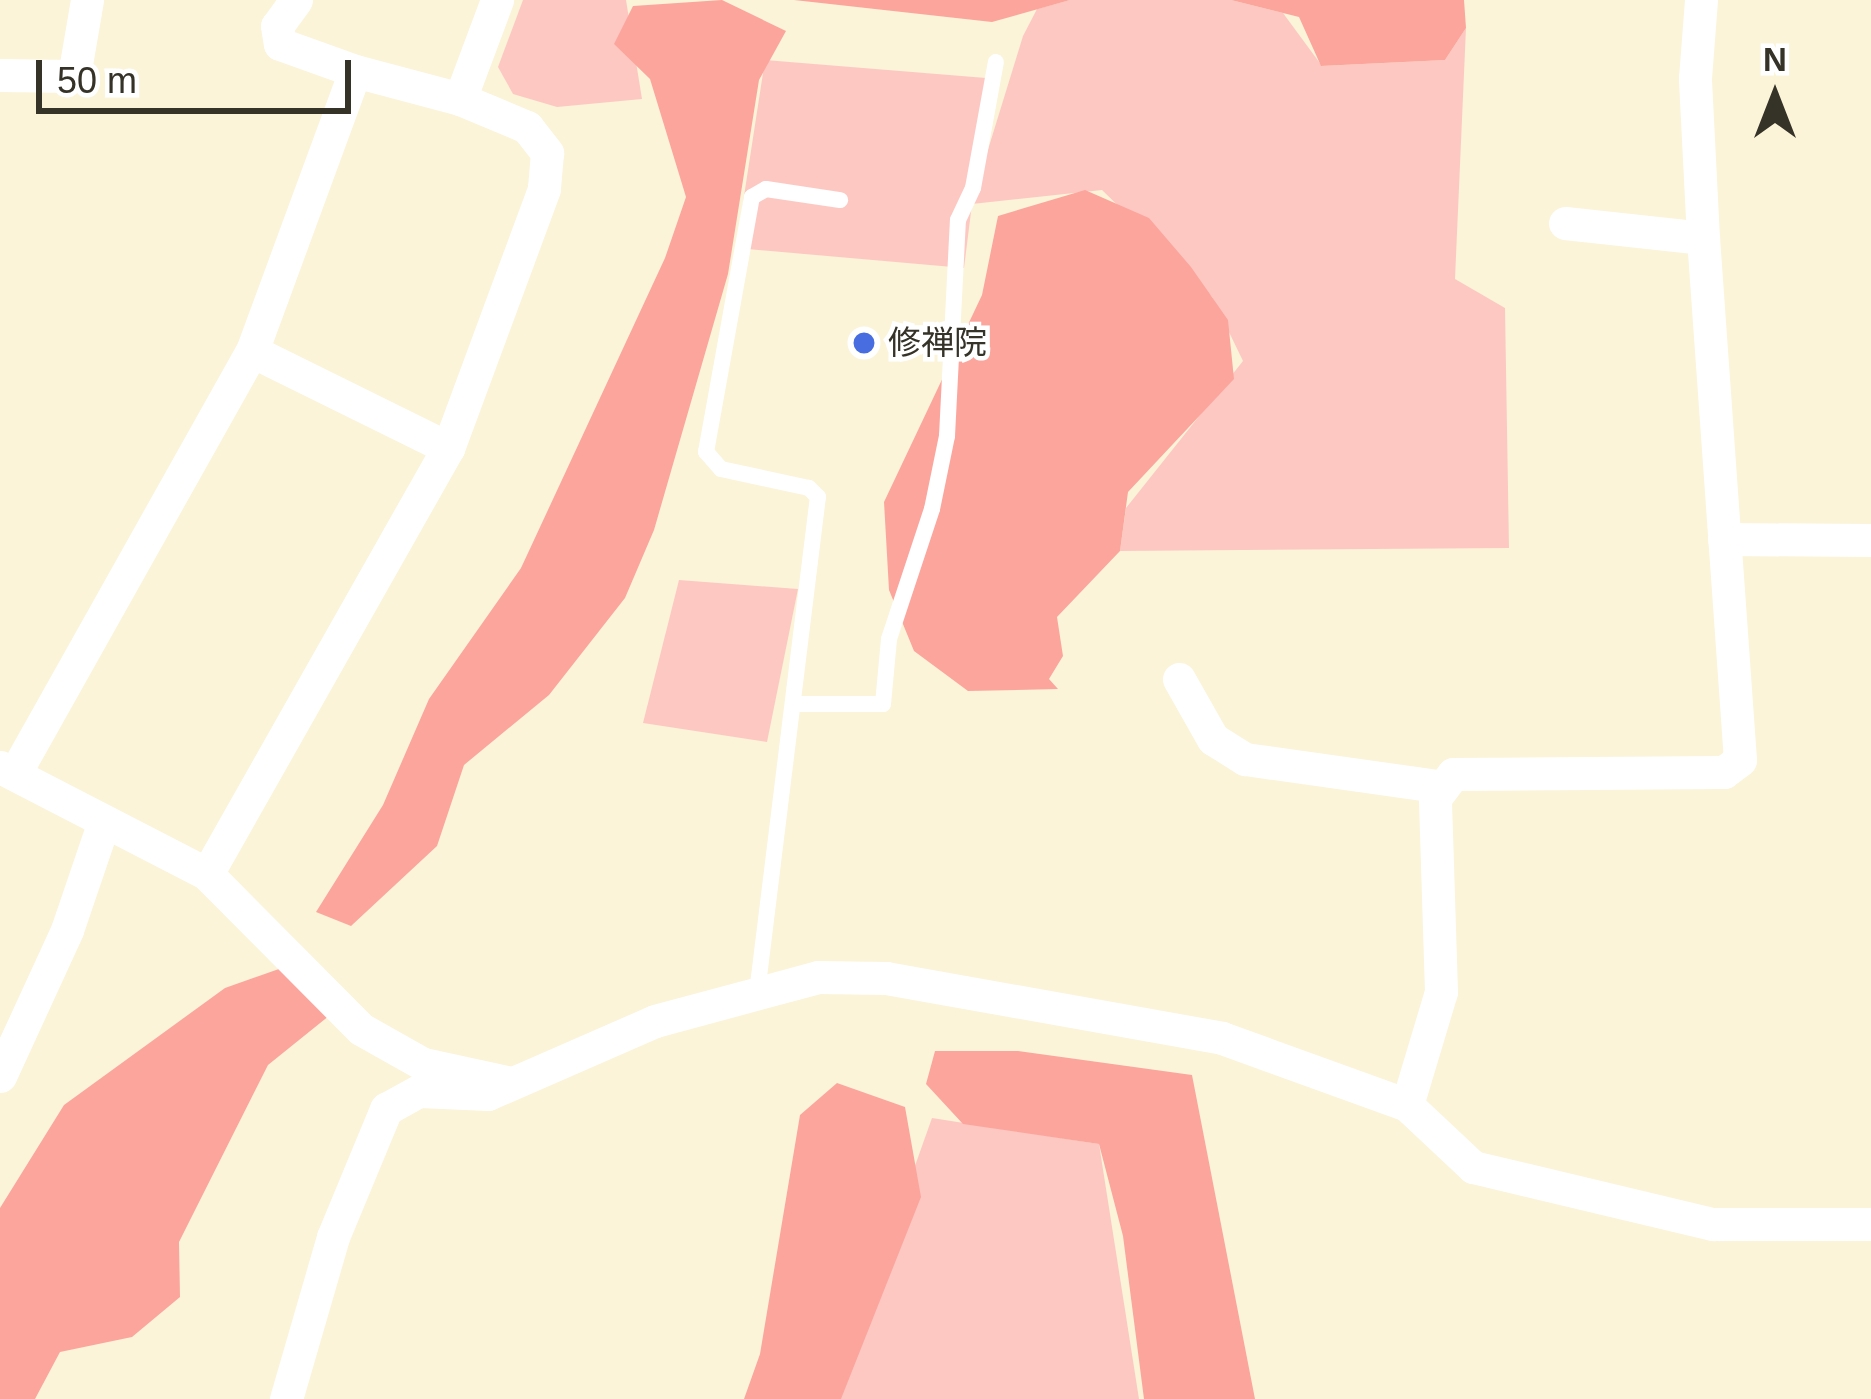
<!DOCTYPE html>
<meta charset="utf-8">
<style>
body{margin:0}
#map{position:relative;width:1871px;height:1399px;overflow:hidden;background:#fbf4d9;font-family:Arial,"Noto Sans JP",sans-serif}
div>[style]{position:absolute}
.green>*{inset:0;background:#fdc8c2}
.forest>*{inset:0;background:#fca59c}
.lane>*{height:16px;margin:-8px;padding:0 8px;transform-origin:8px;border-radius:8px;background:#fff}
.street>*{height:33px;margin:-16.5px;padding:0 16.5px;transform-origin:16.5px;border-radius:16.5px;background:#fff}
.dots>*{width:33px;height:33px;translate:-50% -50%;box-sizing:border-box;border:6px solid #fff;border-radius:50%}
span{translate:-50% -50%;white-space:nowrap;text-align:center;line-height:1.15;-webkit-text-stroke:9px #fff;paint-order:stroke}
.poi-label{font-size:33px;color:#353228}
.left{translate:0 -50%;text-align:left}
.north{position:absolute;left:1715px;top:36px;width:120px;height:120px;-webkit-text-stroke:9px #fff;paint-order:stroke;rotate:0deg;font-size:33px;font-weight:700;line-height:48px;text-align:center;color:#353228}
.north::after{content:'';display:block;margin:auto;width:42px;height:54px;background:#353228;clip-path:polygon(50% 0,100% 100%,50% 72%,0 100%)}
.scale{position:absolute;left:36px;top:60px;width:315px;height:54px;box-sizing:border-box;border:6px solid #353228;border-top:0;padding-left:15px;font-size:36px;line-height:42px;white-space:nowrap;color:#353228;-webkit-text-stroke:9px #fff;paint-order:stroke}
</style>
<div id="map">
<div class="green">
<i style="clip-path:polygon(523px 0,626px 0,642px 99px,557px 107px,513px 94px,498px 67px)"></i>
<i style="clip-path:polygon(1070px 0,1231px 0,1283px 13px,1322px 66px,1445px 60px,1466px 28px,1455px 279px,1505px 308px,1509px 548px,1120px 551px,1126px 508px,1243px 361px,1212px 297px,1102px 190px,972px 204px,964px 268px,736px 248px,765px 60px,986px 78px,974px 195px,1023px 36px,1037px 9px)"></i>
<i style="clip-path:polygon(679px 580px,798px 589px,767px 742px,643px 723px)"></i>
<i style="clip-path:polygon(932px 1118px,1099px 1144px,1139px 1399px,832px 1399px)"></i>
</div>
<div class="forest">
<i style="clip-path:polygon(722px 0,786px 31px,759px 80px,728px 274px,654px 530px,625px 598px,549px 695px,464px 765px,437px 846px,351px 926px,316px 912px,383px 805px,429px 699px,521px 568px,665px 258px,686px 197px,650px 79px,614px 44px,633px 6px)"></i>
<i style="clip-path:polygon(794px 0,1070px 0,992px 22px)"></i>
<i style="clip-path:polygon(1231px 0,1464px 0,1466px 28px,1445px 60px,1321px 66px,1299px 17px)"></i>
<i style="clip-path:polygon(1085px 190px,1149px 218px,1191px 267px,1228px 320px,1234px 379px,1128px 492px,1120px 551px,1057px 617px,1063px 656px,1049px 679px,1058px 689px,968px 691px,914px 651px,889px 590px,884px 502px,982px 295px,998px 216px)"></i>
<i style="clip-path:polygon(296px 963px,340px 1007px,268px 1065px,179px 1242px,180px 1297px,132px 1337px,60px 1352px,35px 1399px,0 1399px,0 1208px,64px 1105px,225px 988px)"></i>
<i style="clip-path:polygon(935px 1051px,1018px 1051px,1192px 1075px,1255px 1399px,1144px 1399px,1123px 1236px,1099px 1144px,963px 1124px,926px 1084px)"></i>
<i style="clip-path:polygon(837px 1083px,905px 1107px,921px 1197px,841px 1399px,744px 1399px,760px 1354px,800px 1115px)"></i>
</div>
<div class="lane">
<i style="left:793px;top:704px;width:90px"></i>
<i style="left:883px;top:704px;width:65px;rotate:-84.7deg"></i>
<i style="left:889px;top:639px;width:137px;rotate:-71.7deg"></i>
<i style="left:932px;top:509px;width:75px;rotate:-78.4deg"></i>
<i style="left:947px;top:436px;width:216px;rotate:-87.1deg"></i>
<i style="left:958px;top:220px;width:35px;rotate:-65deg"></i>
<i style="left:973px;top:188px;width:128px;rotate:-79.7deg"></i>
<i style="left:757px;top:993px;width:500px;rotate:-83deg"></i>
<i style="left:818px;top:497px;width:13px;rotate:-135deg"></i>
<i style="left:809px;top:488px;width:90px;rotate:-167.8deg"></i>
<i style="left:721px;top:469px;width:23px;rotate:-131deg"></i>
<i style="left:706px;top:452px;width:259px;rotate:-79.8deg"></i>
<i style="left:752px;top:197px;width:16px;rotate:-30deg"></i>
<i style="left:766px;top:189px;width:75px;rotate:8.5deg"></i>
</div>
<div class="street">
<i style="left:296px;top:0;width:32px;rotate:126deg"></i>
<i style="left:277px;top:26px;width:18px;rotate:81deg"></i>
<i style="left:280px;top:44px;width:80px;rotate:19.8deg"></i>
<i style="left:0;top:75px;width:74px;rotate:0.8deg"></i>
<i style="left:74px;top:76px;width:77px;rotate:-80.3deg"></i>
<i style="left:460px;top:99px;width:106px;rotate:-69.5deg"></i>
<i style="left:1565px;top:223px;width:139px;rotate:6.2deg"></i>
<i style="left:252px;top:351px;width:219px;rotate:26.3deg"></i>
<i style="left:1724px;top:539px;width:147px;rotate:0.4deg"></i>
<i style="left:1179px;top:679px;width:69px;rotate:60.5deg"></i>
<i style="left:1213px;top:739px;width:38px;rotate:32deg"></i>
<i style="left:1245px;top:759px;width:200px;rotate:8deg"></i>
<i style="left:0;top:767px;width:233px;rotate:27.3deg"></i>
<i style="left:207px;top:874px;width:218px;rotate:45.2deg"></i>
<i style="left:361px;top:1029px;width:71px;rotate:29.4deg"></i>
<i style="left:423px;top:1064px;width:86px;rotate:12.1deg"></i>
<i style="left:15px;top:773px;width:484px;rotate:-60.7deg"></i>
<i style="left:252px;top:351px;width:298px;rotate:-69.8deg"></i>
<i style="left:355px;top:71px;width:109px;rotate:14.9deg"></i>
<i style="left:460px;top:99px;width:73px;rotate:22.7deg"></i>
<i style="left:527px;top:127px;width:33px;rotate:52deg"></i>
<i style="left:547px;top:153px;width:36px;rotate:95deg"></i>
<i style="left:544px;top:189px;width:276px;rotate:110.3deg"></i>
<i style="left:448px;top:448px;width:489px;rotate:119.5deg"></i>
<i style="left:0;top:1076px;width:161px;rotate:-65.3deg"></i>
<i style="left:67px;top:930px;width:112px;rotate:-71.2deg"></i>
<i style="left:1407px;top:1105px;width:118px;rotate:-73.3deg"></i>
<i style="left:1441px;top:992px;width:194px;rotate:-91.8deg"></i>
<i style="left:1435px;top:798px;width:30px;rotate:-53deg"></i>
<i style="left:1453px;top:774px;width:271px;rotate:-0.4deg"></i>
<i style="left:1724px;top:772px;width:20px;rotate:-37deg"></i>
<i style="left:1740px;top:760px;width:523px;rotate:-94.05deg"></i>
<i style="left:1703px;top:238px;width:160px;rotate:-92.9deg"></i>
<i style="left:1695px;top:78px;width:78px;rotate:-85.6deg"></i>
<i style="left:286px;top:1399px;width:169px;rotate:-73.8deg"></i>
<i style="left:333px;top:1237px;width:139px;rotate:-67.5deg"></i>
<i style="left:386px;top:1109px;width:38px;rotate:-29deg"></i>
<i style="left:419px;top:1091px;width:69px;rotate:2.5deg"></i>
<i style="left:488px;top:1094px;width:182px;rotate:-23.6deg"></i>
<i style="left:655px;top:1021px;width:169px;rotate:-15.1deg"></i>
<i style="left:818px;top:977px;width:68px;rotate:0.8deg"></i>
<i style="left:886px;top:978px;width:341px;rotate:10.1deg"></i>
<i style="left:1222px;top:1038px;width:197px;rotate:19.9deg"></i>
<i style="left:1407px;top:1105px;width:91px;rotate:43.2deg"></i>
<i style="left:1473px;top:1167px;width:247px;rotate:13.4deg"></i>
<i style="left:1713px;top:1224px;width:158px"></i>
</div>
<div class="dots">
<i style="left:864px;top:343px;background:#476de0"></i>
</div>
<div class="poi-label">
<span class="left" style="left:888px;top:343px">修禅院</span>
</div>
<div class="north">N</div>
<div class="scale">50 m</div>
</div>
